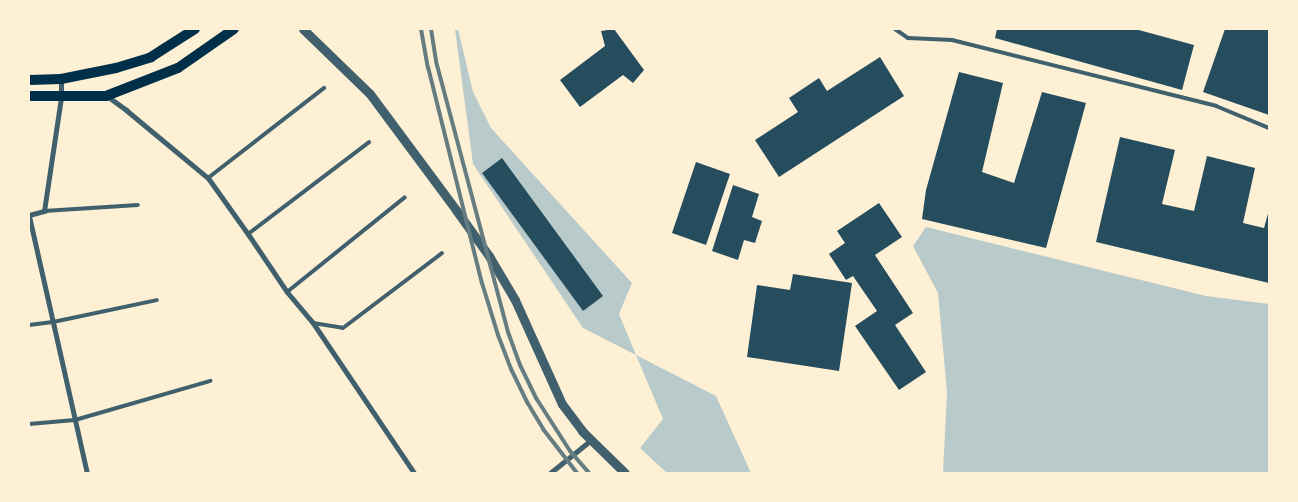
<!DOCTYPE html>
<style>
body{margin:0}
#map{position:relative;width:1298px;height:502px;overflow:hidden;background:#fdf0d5;font-family:"Fira Sans Condensed",sans-serif}
div>[style]{position:absolute}
.green>*{inset:0;background:#b9caca}
.building>*{inset:0;background:#264d5e}
.service>*{height:4px;margin:-2px;padding:0 2px;transform-origin:2px;border-radius:2px;background:#3f606c}
.minor>*{height:5px;margin:-2.5px;padding:0 2.5px;transform-origin:2.5px;border-radius:2.5px;background:#3f606c}
.tertiary>*{height:9px;margin:-4.5px;padding:0 4.5px;transform-origin:4.5px;border-radius:4.5px;background:#3f606c}
.secondary>*{height:10px;margin:-5px;padding:0 5px;transform-origin:5px;border-radius:5px;background:#003049}
.rail>*{height:4px;margin:-2px;padding:0 2px;transform-origin:2px;border-radius:2px;background:#657d81}
span{translate:-50% -50%;white-space:nowrap;text-align:center;line-height:1.15;-webkit-text-stroke:5px #fdf0d5;paint-order:stroke}
.frame{position:absolute;inset:0;border:30px solid #fdf0d5;pointer-events:none}
</style>
<div id="map">
<div class="green">
<i style="clip-path:polygon(455px 29px,458px 29px,473px 92px,491px 128px,632px 283px,619px 314px,636px 355px,716px 396px,751px 473px,667px 473px,640px 448px,663px 419px,636px 355px,583px 328px,473px 164px)"></i>
<i style="clip-path:polygon(926px 227px,1206px 296px,1269px 304px,1269px 473px,943px 473px,947px 393px,938px 293px,913px 246px)"></i>
</div>
<div class="building">
<i style="clip-path:polygon(614px 29px,644px 70px,633px 83px,623px 75px,580px 107px,560px 80px,605px 46px,601px 31px)"></i>
<i style="clip-path:polygon(997px 29px,1135px 29px,1194px 45px,1182px 90px,995px 38px)"></i>
<i style="clip-path:polygon(1225px 29px,1269px 29px,1269px 115px,1203px 92px)"></i>
<i style="clip-path:polygon(880px 57px,904px 96px,779px 177px,755px 140px,798px 112px,789px 98px,819px 78px,827px 91px)"></i>
<i style="clip-path:polygon(959px 72px,1003px 83px,982px 172px,1014px 183px,1042px 92px,1086px 103px,1046px 248px,922px 219px,926px 190px)"></i>
<i style="clip-path:polygon(1120px 137px,1175px 150px,1162px 204px,1194px 211px,1207px 156px,1255px 168px,1243px 223px,1264px 228px,1269px 210px,1269px 283px,1096px 242px)"></i>
<i style="clip-path:polygon(502px 158px,603px 296px,583px 311px,482px 173px)"></i>
<i style="clip-path:polygon(696px 162px,730px 174px,706px 245px,672px 233px)"></i>
<i style="clip-path:polygon(733px 185px,759px 194px,752px 217px,762px 221px,755px 243px,744px 240px,738px 260px,712px 251px)"></i>
<i style="clip-path:polygon(879px 203px,902px 237px,875px 255px,913px 313px,895px 325px,926px 372px,899px 390px,855px 326px,877px 311px,853px 276px,846px 280px,829px 254px,845px 243px,837px 231px)"></i>
<i style="clip-path:polygon(793px 274px,852px 283px,839px 371px,747px 357px,757px 285px,790px 290px)"></i>
</div>
<div class="service">
<i style="left:895px;top:29px;width:16px;rotate:35deg"></i>
<i style="left:908px;top:38px;width:44px;rotate:2.6deg"></i>
<i style="left:952px;top:40px;width:272px;rotate:14deg"></i>
<i style="left:1216px;top:106px;width:57px;rotate:22.5deg"></i>
<i style="left:208px;top:178px;width:147px;rotate:-37.8deg"></i>
<i style="left:44px;top:211px;width:94px;rotate:-3.7deg"></i>
<i style="left:248px;top:234px;width:152px;rotate:-37.2deg"></i>
<i style="left:287px;top:292px;width:151px;rotate:-38.8deg"></i>
<i style="left:313px;top:323px;width:30px;rotate:9deg"></i>
<i style="left:343px;top:328px;width:124px;rotate:-37.1deg"></i>
<i style="left:29px;top:325px;width:24px;rotate:-7deg"></i>
<i style="left:53px;top:322px;width:106px;rotate:-11.9deg"></i>
<i style="left:29px;top:424px;width:46px;rotate:-5deg"></i>
<i style="left:75px;top:420px;width:141px;rotate:-16.1deg"></i>
</div>
<div class="minor">
<i style="left:107px;top:96px;width:24px;rotate:36deg"></i>
<i style="left:126px;top:110px;width:107px;rotate:39.7deg"></i>
<i style="left:208px;top:178px;width:69px;rotate:54.5deg"></i>
<i style="left:248px;top:234px;width:70px;rotate:56.1deg"></i>
<i style="left:287px;top:292px;width:40px;rotate:50deg"></i>
<i style="left:313px;top:323px;width:181px;rotate:56deg"></i>
<i style="left:29px;top:215px;width:16px;rotate:-15deg"></i>
<i style="left:44px;top:211px;width:115px;rotate:-81.5deg"></i>
<i style="left:61px;top:97px;width:18px;rotate:-90deg"></i>
<i style="left:29px;top:216px;width:263px;rotate:77.3deg"></i>
<i style="left:550px;top:473px;width:53px;rotate:-38.8deg"></i>
</div>
<div class="tertiary">
<i style="left:303px;top:29px;width:93px;rotate:44.1deg"></i>
<i style="left:370px;top:94px;width:144px;rotate:53.4deg"></i>
<i style="left:456px;top:210px;width:57px;rotate:54.3deg"></i>
<i style="left:489px;top:256px;width:51px;rotate:59.4deg"></i>
<i style="left:515px;top:300px;width:114px;rotate:65.7deg"></i>
<i style="left:562px;top:404px;width:34px;rotate:53deg"></i>
<i style="left:582px;top:431px;width:60px;rotate:44.3deg"></i>
</div>
<div class="secondary">
<i style="left:29px;top:80px;width:32px;rotate:-2deg"></i>
<i style="left:61px;top:79px;width:56px;rotate:-11.3deg"></i>
<i style="left:116px;top:68px;width:37px;rotate:-17deg"></i>
<i style="left:151px;top:57px;width:52px;rotate:-32.5deg"></i>
<i style="left:29px;top:96px;width:77px"></i>
<i style="left:106px;top:96px;width:77px;rotate:-21.3deg"></i>
<i style="left:178px;top:68px;width:68px;rotate:-34.9deg"></i>
</div>
<div class="rail">
<i style="left:421px;top:29px;width:39px;rotate:80deg"></i>
<i style="left:428px;top:67px;width:223px;rotate:76deg"></i>
<i style="left:482px;top:283px;width:54px;rotate:72.9deg"></i>
<i style="left:498px;top:335px;width:36px;rotate:69deg"></i>
<i style="left:511px;top:369px;width:37px;rotate:64deg"></i>
<i style="left:527px;top:402px;width:31px;rotate:59deg"></i>
<i style="left:543px;top:429px;width:56px;rotate:52.3deg"></i>
<i style="left:431px;top:29px;width:36px;rotate:81deg"></i>
<i style="left:437px;top:65px;width:276px;rotate:75.1deg"></i>
<i style="left:508px;top:332px;width:35px;rotate:70deg"></i>
<i style="left:520px;top:365px;width:37px;rotate:64deg"></i>
<i style="left:536px;top:398px;width:63px;rotate:57.3deg"></i>
<i style="left:570px;top:451px;width:29px;rotate:49deg"></i>
</div>
<div class="frame"></div>
</div>
